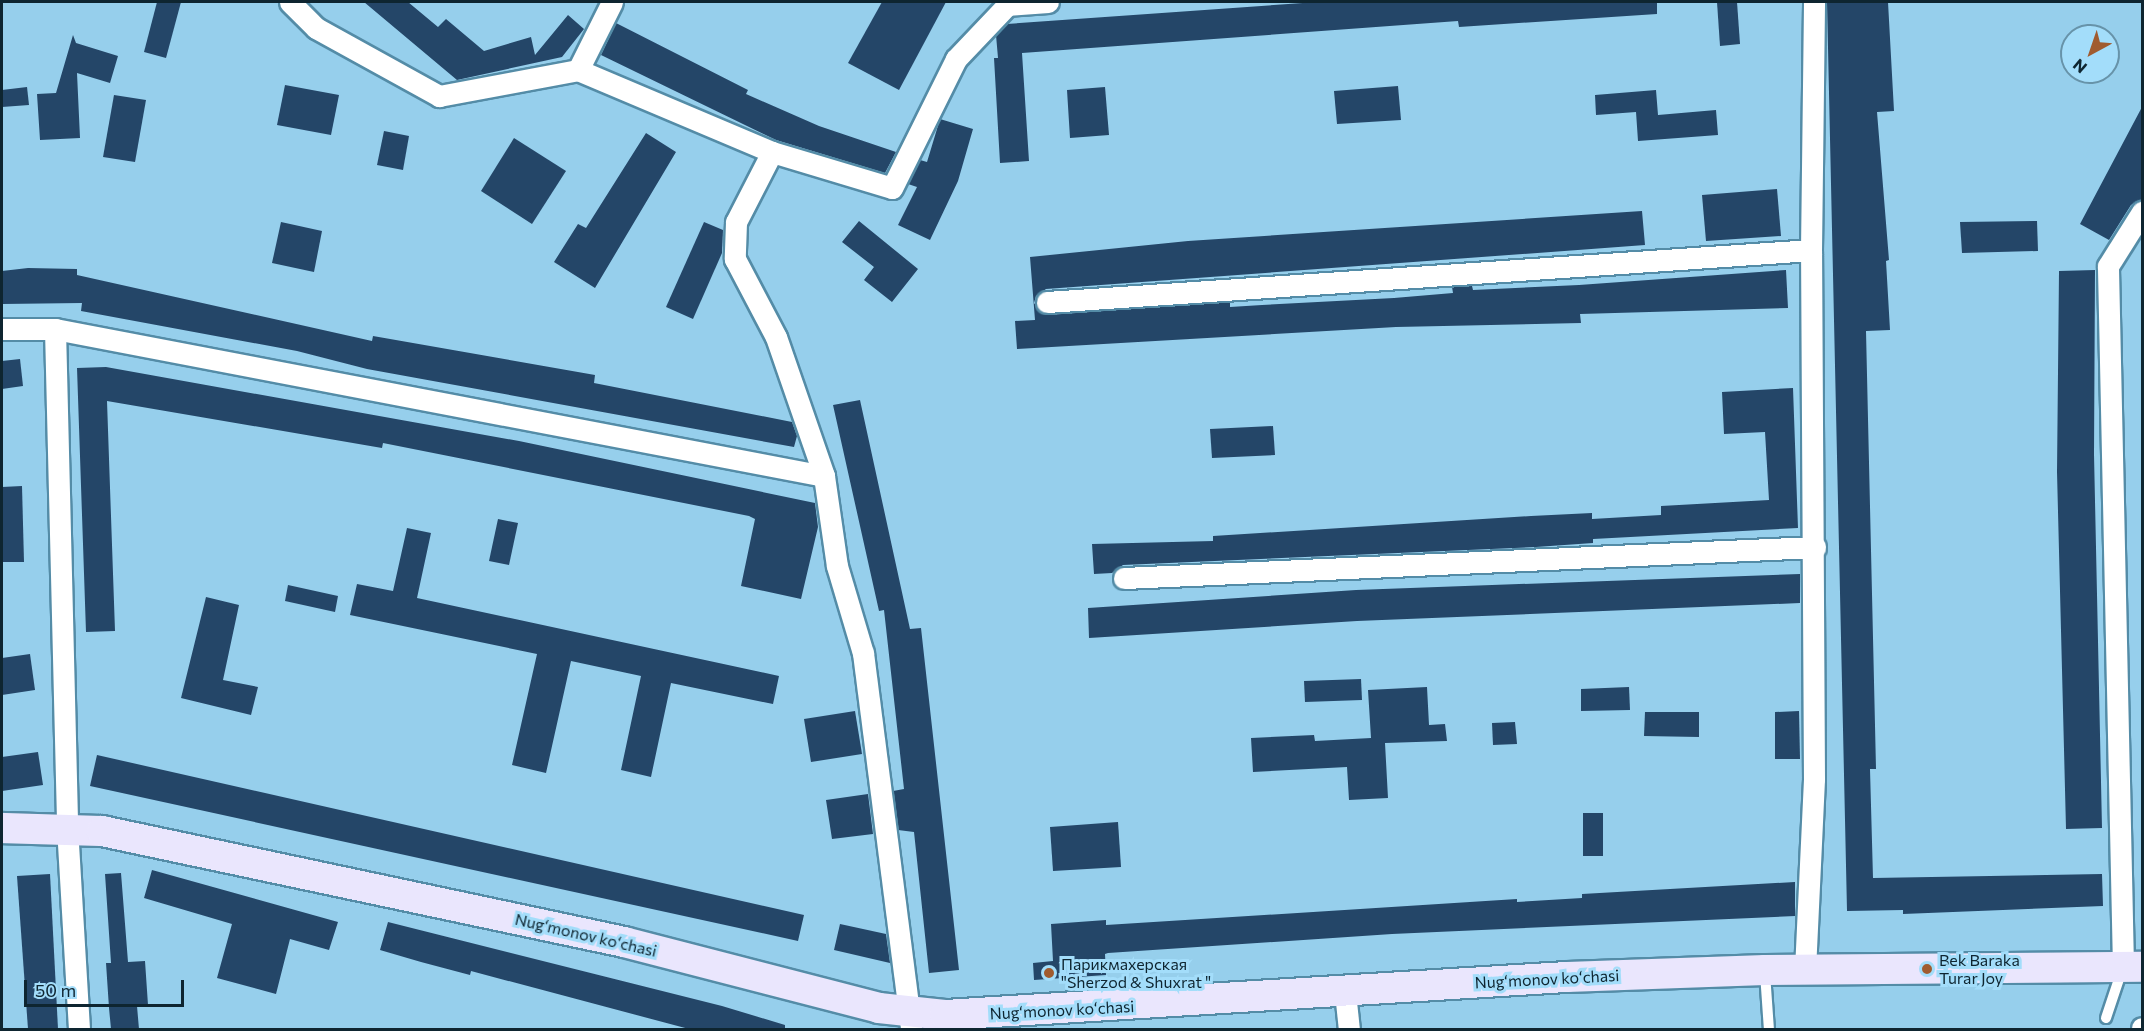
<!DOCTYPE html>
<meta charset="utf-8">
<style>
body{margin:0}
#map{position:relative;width:2144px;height:1031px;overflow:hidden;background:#96cfec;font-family:Commissioner,sans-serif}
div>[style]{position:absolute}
.building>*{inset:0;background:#244668}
.roads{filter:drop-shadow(2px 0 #548ca7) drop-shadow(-2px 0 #548ca7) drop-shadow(0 2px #548ca7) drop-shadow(0 -2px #548ca7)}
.lane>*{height:10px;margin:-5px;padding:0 5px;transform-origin:5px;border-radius:5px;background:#fff}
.street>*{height:21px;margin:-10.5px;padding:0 10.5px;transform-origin:10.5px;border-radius:10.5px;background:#fff}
.secondary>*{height:30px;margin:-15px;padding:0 15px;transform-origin:15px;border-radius:15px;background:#eae6fd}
.dots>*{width:16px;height:16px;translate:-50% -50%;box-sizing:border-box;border:3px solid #a3ddfa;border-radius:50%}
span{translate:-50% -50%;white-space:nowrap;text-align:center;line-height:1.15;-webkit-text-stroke:6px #a3ddfa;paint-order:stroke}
.street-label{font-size:16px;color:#0e2530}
.poi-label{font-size:16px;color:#0e2530}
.left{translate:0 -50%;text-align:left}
.frame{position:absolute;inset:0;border:3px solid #0e2530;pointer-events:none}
.north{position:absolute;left:2060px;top:24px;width:60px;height:60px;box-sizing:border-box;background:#a3ddfa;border:2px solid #6793a9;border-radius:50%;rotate:220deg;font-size:16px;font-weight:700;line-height:24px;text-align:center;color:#0e2530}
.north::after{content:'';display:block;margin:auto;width:21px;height:27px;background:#a05b2f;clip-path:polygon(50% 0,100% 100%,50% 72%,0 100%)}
.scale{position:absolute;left:24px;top:980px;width:160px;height:27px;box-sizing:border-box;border:3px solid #0e2530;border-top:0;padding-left:8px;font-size:18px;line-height:21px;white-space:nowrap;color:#0e2530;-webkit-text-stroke:4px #a3ddfa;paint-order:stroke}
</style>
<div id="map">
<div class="building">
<i style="clip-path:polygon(157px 2px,181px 2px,166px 58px,144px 52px)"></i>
<i style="clip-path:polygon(364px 2px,408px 2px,438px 27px,446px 19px,484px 51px,531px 37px,535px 55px,568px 15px,584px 29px,562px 57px,457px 80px)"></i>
<i style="clip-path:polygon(882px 2px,946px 2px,899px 90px,848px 63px)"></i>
<i style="clip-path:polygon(1317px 2px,1657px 2px,1657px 14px,1459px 27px,1458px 21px,1022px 53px,1029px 161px,1000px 163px,994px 58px,998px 58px,996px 35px,1007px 24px)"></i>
<i style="clip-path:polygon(1717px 2px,1737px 2px,1740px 44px,1720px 46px)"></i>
<i style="clip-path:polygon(1827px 2px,1888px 2px,1894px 111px,1877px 112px,1889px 260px,1886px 261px,1890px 330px,1866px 331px,1876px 769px,1870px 769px,1873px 878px,2102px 874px,2103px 906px,1903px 914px,1903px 910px,1847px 911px)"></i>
<i style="clip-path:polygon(616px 23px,748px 90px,746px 94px,819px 126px,896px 152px,885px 173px,776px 140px,601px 55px)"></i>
<i style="clip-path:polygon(73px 35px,76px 43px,118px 56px,110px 83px,77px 73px,80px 138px,40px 140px,37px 94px,56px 93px)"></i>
<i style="clip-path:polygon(285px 85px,339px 95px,331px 135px,277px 125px)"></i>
<i style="clip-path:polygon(1398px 86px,1401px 120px,1337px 124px,1334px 91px)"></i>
<i style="clip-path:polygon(27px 87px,29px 105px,2px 107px,2px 90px)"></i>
<i style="clip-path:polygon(1105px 87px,1109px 135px,1070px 138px,1067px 90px)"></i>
<i style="clip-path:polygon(1656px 90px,1658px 115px,1716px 110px,1718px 135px,1638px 141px,1636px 112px,1596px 115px,1595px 95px)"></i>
<i style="clip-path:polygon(114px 95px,146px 100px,135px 162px,103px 157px)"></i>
<i style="clip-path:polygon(2142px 107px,2142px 199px,2131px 205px,2109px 240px,2080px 224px)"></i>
<i style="clip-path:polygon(940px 119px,973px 129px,958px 181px,930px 240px,898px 225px,917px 187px,908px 184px,920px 160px,927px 162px)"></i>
<i style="clip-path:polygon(384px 131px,409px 136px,403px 170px,377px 165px)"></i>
<i style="clip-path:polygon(646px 133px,676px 152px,595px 288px,554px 262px,578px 224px,586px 228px)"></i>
<i style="clip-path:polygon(514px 138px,566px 171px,532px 224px,481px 191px)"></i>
<i style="clip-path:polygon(1777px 189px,1781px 236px,1706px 241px,1702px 195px)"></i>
<i style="clip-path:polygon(1642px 211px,1645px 245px,1046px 289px,1036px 296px,1034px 303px,1041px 313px,1048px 315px,1230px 302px,1230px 307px,1262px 305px,1394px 298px,1453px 293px,1452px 287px,1472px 286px,1473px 290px,1579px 285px,1786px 270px,1788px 308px,1580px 314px,1581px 323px,1396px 327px,1017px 349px,1015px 321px,1035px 320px,1030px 257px,1188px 241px)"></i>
<i style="clip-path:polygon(859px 221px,918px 269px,892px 302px,864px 280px,874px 267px,842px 242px)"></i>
<i style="clip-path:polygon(2037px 221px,2038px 251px,1962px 253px,1960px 222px)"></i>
<i style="clip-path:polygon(281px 222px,322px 231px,314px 272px,272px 263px)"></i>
<i style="clip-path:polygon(704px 222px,723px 230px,722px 253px,693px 319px,666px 307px)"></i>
<i style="clip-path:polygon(28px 268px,77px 269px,77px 275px,372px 341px,373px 336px,595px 375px,594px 383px,792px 422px,797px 436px,794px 447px,367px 369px,297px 351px,81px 311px,82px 303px,2px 304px,2px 271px)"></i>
<i style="clip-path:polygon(2095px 270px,2094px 454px,2102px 828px,2066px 829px,2057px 472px,2059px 271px)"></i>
<i style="clip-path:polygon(20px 359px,23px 386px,2px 389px,2px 361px)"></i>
<i style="clip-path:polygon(106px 367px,519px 441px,815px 503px,818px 527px,801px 599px,741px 586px,755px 519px,749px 516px,383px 443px,382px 448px,107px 401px,115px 631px,86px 632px,77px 368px)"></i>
<i style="clip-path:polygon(1793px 388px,1798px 528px,1593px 539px,1593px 543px,1536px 547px,1123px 565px,1112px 573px,1094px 574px,1092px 544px,1213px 541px,1213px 536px,1531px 516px,1592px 513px,1592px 519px,1661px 515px,1661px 506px,1769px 500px,1765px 432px,1724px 434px,1722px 392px)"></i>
<i style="clip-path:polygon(860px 400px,910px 629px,921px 628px,959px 970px,929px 973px,914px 832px,898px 830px,893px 791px,904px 789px,884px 610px,879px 611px,833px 405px)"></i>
<i style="clip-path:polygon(1273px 426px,1275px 455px,1212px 458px,1210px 429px)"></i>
<i style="clip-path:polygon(22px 486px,24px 562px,2px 562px,2px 487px)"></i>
<i style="clip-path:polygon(498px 519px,518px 523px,509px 565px,489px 561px)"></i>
<i style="clip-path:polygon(407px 528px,431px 533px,417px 598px,779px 676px,773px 704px,671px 683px,651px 777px,621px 770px,641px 676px,571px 661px,546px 773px,512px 765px,537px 654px,350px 615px,357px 584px,393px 591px)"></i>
<i style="clip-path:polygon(1800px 574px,1800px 603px,1357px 621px,1089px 638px,1088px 608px,1356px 590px)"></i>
<i style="clip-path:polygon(288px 585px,338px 596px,335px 612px,285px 601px)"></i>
<i style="clip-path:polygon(206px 597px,239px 605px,223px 680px,258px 687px,251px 715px,181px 698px)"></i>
<i style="clip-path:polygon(30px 654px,35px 690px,2px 695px,2px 658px)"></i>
<i style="clip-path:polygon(1361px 679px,1362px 700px,1305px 702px,1304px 681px)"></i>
<i style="clip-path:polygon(1427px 687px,1429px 725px,1445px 724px,1447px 741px,1385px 743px,1388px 798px,1349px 800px,1347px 767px,1253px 772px,1251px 738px,1314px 735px,1315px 741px,1371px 738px,1368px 690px)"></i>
<i style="clip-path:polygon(1629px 687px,1630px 710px,1581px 711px,1581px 689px)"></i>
<i style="clip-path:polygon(855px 711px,862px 754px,811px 762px,804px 719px)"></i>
<i style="clip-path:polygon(1799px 711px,1800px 759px,1775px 759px,1775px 712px)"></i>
<i style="clip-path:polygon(1645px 712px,1699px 712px,1699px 737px,1644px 736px)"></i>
<i style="clip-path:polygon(1515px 722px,1517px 744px,1493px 745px,1492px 723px)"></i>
<i style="clip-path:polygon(38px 752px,43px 785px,2px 791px,2px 757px)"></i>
<i style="clip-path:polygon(97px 755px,804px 915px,798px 941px,90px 786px)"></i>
<i style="clip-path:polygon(868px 794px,873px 834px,832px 839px,826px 800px)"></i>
<i style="clip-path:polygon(1583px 813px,1603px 813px,1603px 856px,1583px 856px)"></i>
<i style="clip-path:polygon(1118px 822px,1121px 867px,1053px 871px,1050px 827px)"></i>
<i style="clip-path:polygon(152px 870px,338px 922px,329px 950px,290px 939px,276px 994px,217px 978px,232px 924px,144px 898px)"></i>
<i style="clip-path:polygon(121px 873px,128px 962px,145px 961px,148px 1005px,137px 1006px,139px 1029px,111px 1029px,109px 1008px,106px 963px,111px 963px,105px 874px)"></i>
<i style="clip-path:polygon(50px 874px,58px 1029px,28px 1029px,17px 876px)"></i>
<i style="clip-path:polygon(1795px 882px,1795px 916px,1392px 934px,1108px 953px,1105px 954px,1106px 975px,1034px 980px,1033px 963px,1053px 961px,1051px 924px,1106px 920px,1106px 925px,1517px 899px,1517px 902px,1582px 898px,1582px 894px)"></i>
<i style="clip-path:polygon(388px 922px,722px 1006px,785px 1025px,785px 1029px,689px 1029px,471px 971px,470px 975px,421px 962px,380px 950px)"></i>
<i style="clip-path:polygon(840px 924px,886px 934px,890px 963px,834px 950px)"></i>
</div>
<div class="roads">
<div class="lane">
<i style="left:1765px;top:973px;width:57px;rotate:86deg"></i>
<i style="left:2106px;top:1018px;width:51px;rotate:-71.6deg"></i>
</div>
<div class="street">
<i style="left:290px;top:2px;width:37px;rotate:45deg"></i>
<i style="left:316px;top:28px;width:141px;rotate:28.9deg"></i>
<i style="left:439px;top:96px;width:141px;rotate:-10.6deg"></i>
<i style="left:578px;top:70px;width:211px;rotate:22.9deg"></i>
<i style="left:772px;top:152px;width:125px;rotate:16.7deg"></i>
<i style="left:892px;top:188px;width:144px;rotate:-63.6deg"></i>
<i style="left:956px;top:59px;width:79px;rotate:-46.5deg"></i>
<i style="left:1006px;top:5px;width:42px;rotate:-4.1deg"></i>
<i style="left:578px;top:70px;width:76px;rotate:-63.4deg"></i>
<i style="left:772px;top:152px;width:79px;rotate:117.2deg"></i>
<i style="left:736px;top:222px;width:37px;rotate:92deg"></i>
<i style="left:735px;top:259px;width:88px;rotate:62.3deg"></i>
<i style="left:776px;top:337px;width:147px;rotate:70.9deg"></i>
<i style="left:824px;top:476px;width:91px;rotate:81.8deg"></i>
<i style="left:837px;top:566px;width:91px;rotate:73.4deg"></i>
<i style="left:863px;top:653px;width:380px;rotate:82.7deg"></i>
<i style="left:1047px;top:302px;width:766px;rotate:-3.89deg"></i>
<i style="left:2px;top:329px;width:53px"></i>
<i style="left:55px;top:329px;width:783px;rotate:10.82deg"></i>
<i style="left:55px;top:329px;width:498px;rotate:88.6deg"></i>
<i style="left:67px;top:827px;width:203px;rotate:86.6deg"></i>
<i style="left:1124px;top:578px;width:692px;rotate:-2.57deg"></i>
<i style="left:2123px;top:967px;width:701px;rotate:-91.23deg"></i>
<i style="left:2108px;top:266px;width:64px;rotate:-57.8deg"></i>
<i style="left:1805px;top:970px;width:191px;rotate:-87.3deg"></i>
<i style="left:1814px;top:779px;width:529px;rotate:-90.32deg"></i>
<i style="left:1811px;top:250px;width:248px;rotate:-89.3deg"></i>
<i style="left:1345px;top:992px;width:38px;rotate:84deg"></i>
<i style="left:2142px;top:1030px;width:2px;rotate:-90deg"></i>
</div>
<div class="secondary">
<i style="left:2px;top:828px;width:100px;rotate:1.7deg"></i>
<i style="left:102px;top:831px;width:534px;rotate:12deg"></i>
<i style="left:624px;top:942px;width:263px;rotate:14.5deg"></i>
<i style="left:879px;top:1008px;width:66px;rotate:6.1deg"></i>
<i style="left:945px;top:1015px;width:623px;rotate:-3.5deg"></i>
<i style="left:1567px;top:977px;width:198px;rotate:-2deg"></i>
<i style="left:1765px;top:970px;width:377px;rotate:-0.5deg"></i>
</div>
</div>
<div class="dots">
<i style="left:1927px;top:969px;background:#a05b2f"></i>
<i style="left:1049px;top:973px;background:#a05b2f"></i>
</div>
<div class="street-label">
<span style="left:586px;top:935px;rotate:13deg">Nugʻmonov koʻchasi</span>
<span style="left:1547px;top:979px;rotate:-3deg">Nugʻmonov koʻchasi</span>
<span style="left:1062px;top:1010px;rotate:-3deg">Nugʻmonov koʻchasi</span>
</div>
<div class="poi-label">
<span class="left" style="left:1939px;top:969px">Bek Baraka<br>Turar Joy</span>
<span class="left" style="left:1061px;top:973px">Парикмахерская<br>"Sherzod &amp; Shuxrat "</span>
</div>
<div class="frame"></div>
<div class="north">N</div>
<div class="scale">50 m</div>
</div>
